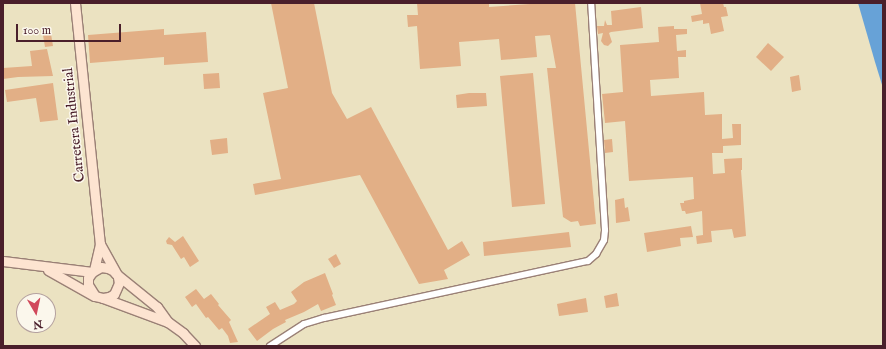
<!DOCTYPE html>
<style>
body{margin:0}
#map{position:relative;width:886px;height:349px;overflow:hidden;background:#ebe2c1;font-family:"IM FELL English",serif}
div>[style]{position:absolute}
.water>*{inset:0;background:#67a2d7}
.building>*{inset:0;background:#e2af86}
.roads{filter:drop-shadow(1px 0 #9a8076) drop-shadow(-1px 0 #9a8076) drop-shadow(0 1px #9a8076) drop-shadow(0 -1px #9a8076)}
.street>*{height:6px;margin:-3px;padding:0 3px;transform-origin:3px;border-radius:3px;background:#fff}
.secondary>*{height:9px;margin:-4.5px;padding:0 4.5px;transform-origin:4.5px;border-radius:4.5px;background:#fde4d1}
span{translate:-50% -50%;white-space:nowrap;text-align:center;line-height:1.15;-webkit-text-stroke:3px #fbf7ec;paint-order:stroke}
.street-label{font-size:14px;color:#4a1f2b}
.frame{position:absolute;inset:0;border:4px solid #4a1f2b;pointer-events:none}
.north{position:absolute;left:16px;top:293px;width:40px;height:40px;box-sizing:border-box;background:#fbf7ec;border:1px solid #b4a19f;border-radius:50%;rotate:171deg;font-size:11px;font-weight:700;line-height:16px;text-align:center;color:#4a1f2b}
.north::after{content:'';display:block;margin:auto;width:14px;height:18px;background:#d1495b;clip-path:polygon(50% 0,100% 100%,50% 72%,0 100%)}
.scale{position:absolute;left:16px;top:24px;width:105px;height:18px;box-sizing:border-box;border:2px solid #4a1f2b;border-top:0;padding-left:5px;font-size:12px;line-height:14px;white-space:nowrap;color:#4a1f2b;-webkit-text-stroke:3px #fbf7ec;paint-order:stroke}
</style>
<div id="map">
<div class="water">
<i style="clip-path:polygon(858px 3px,883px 3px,883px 88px,875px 62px)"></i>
</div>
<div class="building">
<i style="clip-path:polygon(271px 3px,314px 3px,332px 93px,347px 119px,371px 107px,448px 250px,462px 241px,470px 255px,444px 270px,448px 279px,419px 284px,360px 175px,255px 195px,253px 184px,281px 179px,263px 93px,288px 88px)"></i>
<i style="clip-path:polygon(417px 3px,489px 3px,489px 7px,544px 3px,575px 3px,596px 224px,580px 226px,578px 221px,571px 222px,563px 217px,547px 68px,556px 68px,550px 35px,535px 36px,537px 57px,501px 60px,499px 39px,459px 42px,461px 66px,420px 69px,417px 26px,408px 27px,407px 15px,418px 15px)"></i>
<i style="clip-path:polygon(700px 3px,723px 3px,724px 7px,726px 7px,728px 16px,721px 17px,724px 31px,711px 34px,709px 23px,703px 24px,703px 20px,692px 22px,691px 16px,702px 14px)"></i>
<i style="clip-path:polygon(641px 7px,643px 28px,611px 32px,609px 33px,612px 42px,608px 46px,604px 45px,601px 41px,603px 33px,598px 34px,597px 26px,604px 26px,605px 20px,607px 25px,612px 25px,611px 11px)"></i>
<i style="clip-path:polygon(674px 26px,674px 29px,687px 29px,687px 34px,676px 35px,677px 51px,686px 50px,686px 57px,678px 57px,679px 78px,650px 80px,651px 96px,704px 92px,705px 115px,722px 114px,722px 139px,733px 138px,732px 124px,741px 124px,741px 145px,723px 146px,723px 153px,712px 153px,713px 174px,725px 173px,724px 159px,742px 158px,742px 170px,741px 170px,746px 236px,734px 238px,732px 229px,711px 231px,712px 242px,697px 244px,696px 236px,703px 235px,702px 211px,686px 214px,685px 211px,682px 211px,680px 203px,684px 203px,684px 201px,694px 199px,693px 177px,629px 181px,625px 121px,605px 123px,602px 94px,623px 92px,620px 45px,659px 42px,658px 27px)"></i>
<i style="clip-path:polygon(164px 29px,164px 35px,206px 32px,208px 62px,164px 65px,164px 57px,90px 63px,88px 35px)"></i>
<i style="clip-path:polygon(51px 34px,53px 46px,45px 47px,43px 35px)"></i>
<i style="clip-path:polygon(768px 43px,784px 57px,771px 71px,756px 57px)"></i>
<i style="clip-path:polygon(47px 49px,53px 76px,18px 77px,3px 79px,3px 68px,32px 66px,30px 51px)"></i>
<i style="clip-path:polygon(219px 73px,220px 88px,204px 89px,203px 74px)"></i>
<i style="clip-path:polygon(533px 73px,545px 204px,512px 207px,500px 76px)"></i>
<i style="clip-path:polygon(799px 75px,801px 90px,792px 92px,790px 77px)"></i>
<i style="clip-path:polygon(53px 83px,58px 120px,40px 122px,36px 98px,7px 102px,5px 90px)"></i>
<i style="clip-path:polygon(469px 93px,486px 93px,487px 106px,457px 108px,456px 95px)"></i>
<i style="clip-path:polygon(227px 138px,228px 153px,212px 155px,210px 140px)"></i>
<i style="clip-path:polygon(612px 139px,613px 152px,605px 153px,604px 140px)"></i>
<i style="clip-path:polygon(624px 198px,625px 208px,628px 207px,630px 221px,616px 223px,615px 200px)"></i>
<i style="clip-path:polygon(691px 226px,693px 237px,680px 238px,681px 246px,647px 252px,644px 233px)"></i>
<i style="clip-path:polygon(569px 232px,571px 247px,484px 256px,483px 242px)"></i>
<i style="clip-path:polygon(183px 236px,199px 261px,190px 267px,184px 257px,181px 259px,172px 245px,167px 244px,166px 241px,169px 237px,175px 242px)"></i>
<i style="clip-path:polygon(336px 254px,341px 264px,334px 268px,328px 259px)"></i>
<i style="clip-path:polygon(325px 273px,333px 294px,332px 295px,336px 305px,321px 311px,318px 304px,304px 312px,285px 320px,286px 322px,273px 329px,257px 341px,248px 329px,270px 314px,266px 307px,275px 302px,280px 310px,294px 304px,297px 301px,291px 292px,304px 282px)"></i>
<i style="clip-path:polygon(196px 289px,204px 299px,211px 294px,219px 304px,218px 305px,231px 320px,229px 322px,238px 342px,230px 343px,228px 336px,222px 328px,219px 330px,208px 317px,206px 318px,196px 304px,192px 307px,185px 297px)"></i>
<i style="clip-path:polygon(617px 293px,619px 306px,606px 308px,604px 296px)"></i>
<i style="clip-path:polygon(586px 298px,588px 312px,559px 316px,557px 304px)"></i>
</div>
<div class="roads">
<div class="street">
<i style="left:270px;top:346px;width:40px;rotate:-32.9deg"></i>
<i style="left:304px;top:324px;width:21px;rotate:-17deg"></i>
<i style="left:324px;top:318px;width:270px;rotate:-12.2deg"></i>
<i style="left:588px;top:261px;width:11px;rotate:-41deg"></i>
<i style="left:596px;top:254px;width:16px;rotate:-60deg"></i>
<i style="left:604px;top:240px;width:10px;rotate:-84deg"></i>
<i style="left:605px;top:230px;width:227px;rotate:-93.5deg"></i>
</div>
<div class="secondary">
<i style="left:75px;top:3px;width:242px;rotate:84.1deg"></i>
<i style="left:100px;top:244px;width:27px;rotate:103deg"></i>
<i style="left:100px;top:244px;width:38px;rotate:61deg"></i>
<i style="left:118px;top:277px;width:6px;rotate:81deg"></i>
<i style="left:119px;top:283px;width:12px;rotate:114deg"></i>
<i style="left:114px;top:294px;width:6px;rotate:149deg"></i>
<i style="left:109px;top:297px;width:6px;rotate:171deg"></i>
<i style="left:103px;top:298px;width:8px;rotate:-166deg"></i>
<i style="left:95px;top:296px;width:13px;rotate:-122deg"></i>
<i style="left:88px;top:285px;width:7px;rotate:-90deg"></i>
<i style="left:88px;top:278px;width:7px;rotate:-56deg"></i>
<i style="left:92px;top:272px;width:10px;rotate:-29deg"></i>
<i style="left:101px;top:267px;width:7px;rotate:8deg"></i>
<i style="left:108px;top:268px;width:7px;rotate:27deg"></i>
<i style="left:3px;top:261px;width:90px;rotate:7deg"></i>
<i style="left:48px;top:270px;width:53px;rotate:29.5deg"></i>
<i style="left:115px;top:273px;width:54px;rotate:39deg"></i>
<i style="left:157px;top:307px;width:19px;rotate:54deg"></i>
<i style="left:103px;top:298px;width:69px;rotate:20.3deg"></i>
<i style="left:168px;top:322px;width:19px;rotate:36deg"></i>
<i style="left:183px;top:333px;width:18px;rotate:47deg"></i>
</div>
</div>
<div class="street-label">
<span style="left:74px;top:125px;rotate:-96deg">Carretera Industrial</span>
</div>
<div class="frame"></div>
<div class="north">N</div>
<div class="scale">100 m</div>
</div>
